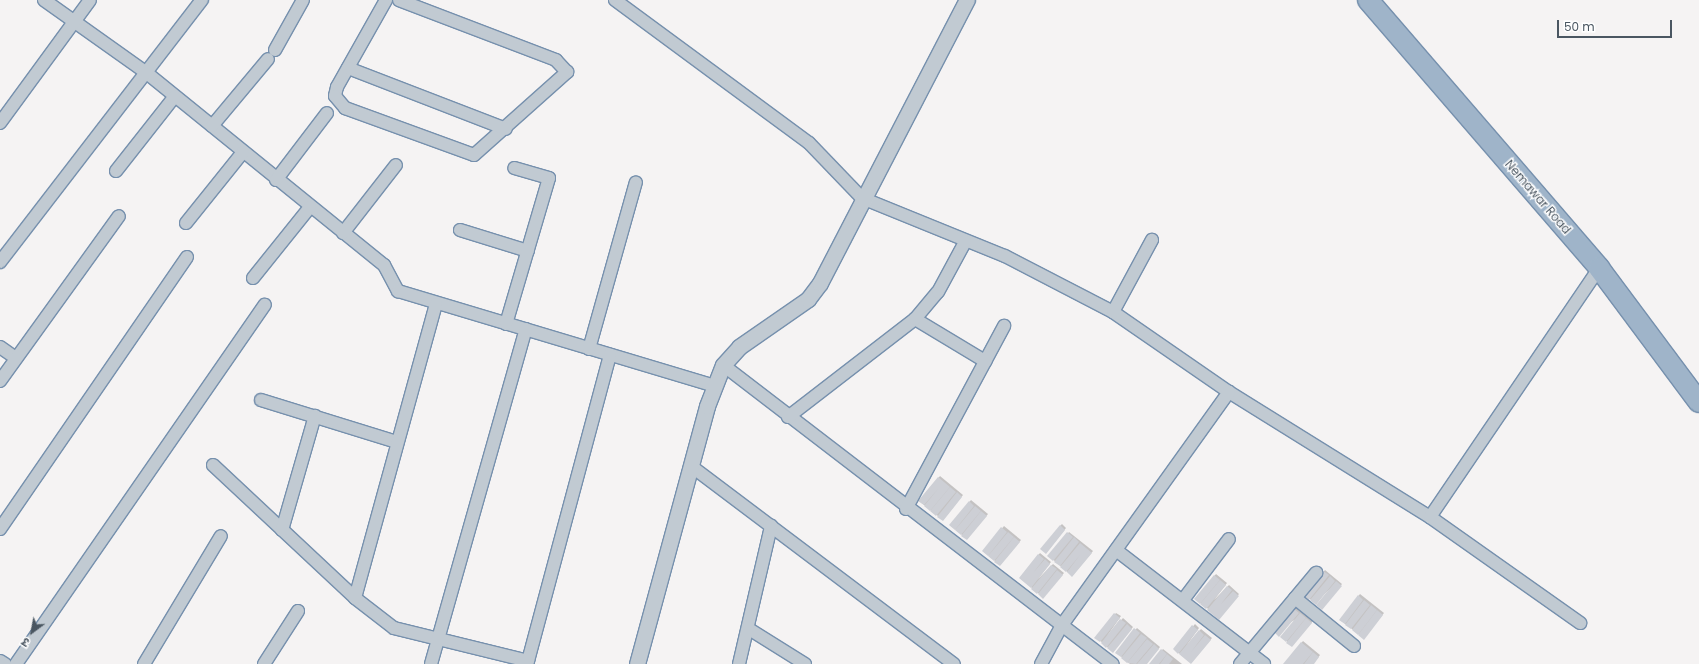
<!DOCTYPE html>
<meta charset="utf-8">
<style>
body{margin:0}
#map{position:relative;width:1699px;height:664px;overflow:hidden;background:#f5f3f3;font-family:Poppins,"Noto Sans Devanagari",sans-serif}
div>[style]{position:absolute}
.shadow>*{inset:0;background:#0003}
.building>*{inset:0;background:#cdcfd5}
.roads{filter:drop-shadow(1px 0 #7690ad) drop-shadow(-1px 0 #7690ad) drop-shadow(0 1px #7690ad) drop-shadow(0 -1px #7690ad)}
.minor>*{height:12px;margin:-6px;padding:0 6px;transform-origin:6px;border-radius:6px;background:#c1cad2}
.tertiary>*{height:15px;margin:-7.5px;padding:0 7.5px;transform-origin:7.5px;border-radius:7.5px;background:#c1cad2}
.trunk>*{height:20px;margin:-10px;padding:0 10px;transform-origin:10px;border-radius:10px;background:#9fb4c9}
span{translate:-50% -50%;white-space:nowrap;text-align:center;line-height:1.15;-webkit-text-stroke:3px #fff;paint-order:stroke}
.street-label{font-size:12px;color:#4a5661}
.north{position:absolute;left:12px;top:612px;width:40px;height:40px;-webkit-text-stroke:3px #fff;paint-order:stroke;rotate:212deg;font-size:11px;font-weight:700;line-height:16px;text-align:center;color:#4a5661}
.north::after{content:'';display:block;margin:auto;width:14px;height:18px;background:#4a5661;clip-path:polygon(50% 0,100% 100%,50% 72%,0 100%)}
.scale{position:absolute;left:1557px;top:20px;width:115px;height:18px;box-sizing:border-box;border:2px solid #4a5661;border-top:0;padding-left:5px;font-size:12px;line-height:14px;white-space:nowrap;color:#4a5661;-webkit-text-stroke:3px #fff;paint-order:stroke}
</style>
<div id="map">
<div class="shadow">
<i style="clip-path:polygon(940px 476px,963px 495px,943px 520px,919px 501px)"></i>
<i style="clip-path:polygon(971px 500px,988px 514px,967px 539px,950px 525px)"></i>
<i style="clip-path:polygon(1062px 524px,1066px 528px,1046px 553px,1060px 526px)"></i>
<i style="clip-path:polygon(1004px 526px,1021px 540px,1000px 565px,983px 551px)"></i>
<i style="clip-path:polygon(1069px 532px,1093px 551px,1072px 576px,1049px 556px)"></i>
<i style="clip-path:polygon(1040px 553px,1051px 562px,1038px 579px,1053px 564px,1064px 573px,1043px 597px,1020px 578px)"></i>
<i style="clip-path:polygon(1325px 570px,1342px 584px,1322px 609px,1332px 587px,1315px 603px,1305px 595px)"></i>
<i style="clip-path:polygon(1216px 574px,1227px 583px,1214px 600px,1229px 585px,1239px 594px,1219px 618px,1196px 599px)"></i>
<i style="clip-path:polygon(1360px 594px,1384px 613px,1364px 638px,1340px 620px)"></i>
<i style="clip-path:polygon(1296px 607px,1313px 621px,1292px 646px,1282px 637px,1296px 619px,1275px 632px)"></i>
<i style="clip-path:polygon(1116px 613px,1121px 616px,1107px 636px,1123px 618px,1133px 627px,1113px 652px,1096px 637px)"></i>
<i style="clip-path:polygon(1195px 624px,1199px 628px,1186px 646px,1201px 629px,1212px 638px,1191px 663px,1174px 649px)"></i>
<i style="clip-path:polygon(1137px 628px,1160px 647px,1146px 664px,1130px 664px,1116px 652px)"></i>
<i style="clip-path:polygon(1303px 641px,1320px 655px,1313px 664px,1284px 664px)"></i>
<i style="clip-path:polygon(1163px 649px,1182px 664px,1150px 664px)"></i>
</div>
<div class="building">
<i style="clip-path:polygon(938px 477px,950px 487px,930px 511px,924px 506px,938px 489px,924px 505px,918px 501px)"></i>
<i style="clip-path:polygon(950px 487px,956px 492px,936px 516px,930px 511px)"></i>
<i style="clip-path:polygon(957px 492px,962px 497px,943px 521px,937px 517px)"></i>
<i style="clip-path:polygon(969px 501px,974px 506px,955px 530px,949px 525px)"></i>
<i style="clip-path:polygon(975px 506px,981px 511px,961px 535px,955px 530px)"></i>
<i style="clip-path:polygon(981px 511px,987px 516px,967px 540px,961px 536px)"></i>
<i style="clip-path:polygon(1060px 525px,1065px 530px,1046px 554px,1040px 549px)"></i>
<i style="clip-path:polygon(1001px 527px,1007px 532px,988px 556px,982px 551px)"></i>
<i style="clip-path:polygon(1008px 532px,1014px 537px,994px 561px,988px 556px)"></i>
<i style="clip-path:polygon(1067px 532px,1073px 537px,1053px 561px,1047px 556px)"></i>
<i style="clip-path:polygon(1014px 537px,1020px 542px,1000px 566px,994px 562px)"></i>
<i style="clip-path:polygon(1074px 537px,1079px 542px,1060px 566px,1054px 562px)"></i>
<i style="clip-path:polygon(1080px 543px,1092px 553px,1072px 577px,1067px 572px,1080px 555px,1066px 572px,1060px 567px)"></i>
<i style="clip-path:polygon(1038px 554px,1044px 559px,1033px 573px,1045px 559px,1050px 564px,1031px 588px,1019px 578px)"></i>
<i style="clip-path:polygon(1051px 565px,1057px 569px,1037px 594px,1031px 589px)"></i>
<i style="clip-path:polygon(1057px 570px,1063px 575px,1043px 599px,1038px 594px)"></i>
<i style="clip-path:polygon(1323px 571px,1329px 575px,1309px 600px,1303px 595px)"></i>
<i style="clip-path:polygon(1214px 575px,1220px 580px,1200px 604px,1194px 599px)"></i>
<i style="clip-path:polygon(1330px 576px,1335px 581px,1316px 605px,1310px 600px)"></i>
<i style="clip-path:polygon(1220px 580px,1226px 585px,1206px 609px,1200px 604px)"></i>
<i style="clip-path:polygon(1336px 581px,1342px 586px,1322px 610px,1316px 605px)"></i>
<i style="clip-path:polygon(1227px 586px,1232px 590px,1221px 604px,1233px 591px,1239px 596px,1219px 620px,1207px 610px)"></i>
<i style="clip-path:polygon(1358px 595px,1363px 600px,1345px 624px,1339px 620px)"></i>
<i style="clip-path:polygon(1364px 600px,1370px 605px,1351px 629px,1345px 625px)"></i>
<i style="clip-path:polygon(1371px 605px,1377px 610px,1358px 635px,1352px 630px)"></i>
<i style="clip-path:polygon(1293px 608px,1299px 613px,1279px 637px,1274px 632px)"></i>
<i style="clip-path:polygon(1377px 610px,1383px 615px,1364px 640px,1358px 635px)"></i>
<i style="clip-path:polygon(1114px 613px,1120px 618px,1100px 642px,1094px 638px)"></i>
<i style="clip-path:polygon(1300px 613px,1306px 618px,1286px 642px,1280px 637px)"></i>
<i style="clip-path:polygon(1306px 618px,1312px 623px,1292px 647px,1286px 643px)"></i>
<i style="clip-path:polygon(1120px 619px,1126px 623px,1106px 648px,1101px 643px)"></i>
<i style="clip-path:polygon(1127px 624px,1132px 629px,1113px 653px,1107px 648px)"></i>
<i style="clip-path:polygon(1192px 625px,1198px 630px,1178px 654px,1173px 649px)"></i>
<i style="clip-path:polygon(1134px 628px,1140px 633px,1121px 657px,1115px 653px)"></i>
<i style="clip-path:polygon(1199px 630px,1204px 635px,1191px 652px,1205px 635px,1211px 640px,1191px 664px,1179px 654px)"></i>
<i style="clip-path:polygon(1141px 634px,1147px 638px,1127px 663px,1121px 658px)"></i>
<i style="clip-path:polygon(1147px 639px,1153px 644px,1136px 664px,1127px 663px)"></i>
<i style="clip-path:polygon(1301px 642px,1313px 652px,1303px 664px,1283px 664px)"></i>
<i style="clip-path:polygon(1154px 644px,1159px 649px,1147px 664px,1137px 664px)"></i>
<i style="clip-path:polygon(1161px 649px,1167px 654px,1159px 664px,1149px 664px)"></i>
<i style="clip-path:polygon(1313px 652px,1319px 657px,1314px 664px,1304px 664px)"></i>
<i style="clip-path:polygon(1167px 654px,1173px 659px,1169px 664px,1160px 664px)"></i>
</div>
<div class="roads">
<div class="minor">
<i style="left:44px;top:0;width:128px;rotate:35.4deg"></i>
<i style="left:148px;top:74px;width:304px;rotate:39deg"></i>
<i style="left:384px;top:265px;width:30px;rotate:62deg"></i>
<i style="left:398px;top:291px;width:331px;rotate:16.7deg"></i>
<i style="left:386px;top:0;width:100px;rotate:119.4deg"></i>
<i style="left:337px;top:87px;width:9px;rotate:103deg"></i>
<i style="left:335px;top:96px;width:16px;rotate:50deg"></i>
<i style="left:345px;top:108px;width:137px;rotate:20deg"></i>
<i style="left:474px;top:155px;width:125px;rotate:-41.7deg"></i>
<i style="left:567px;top:72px;width:16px;rotate:-133deg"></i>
<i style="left:556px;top:60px;width:168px;rotate:-159.1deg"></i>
<i style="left:615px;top:0;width:241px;rotate:36.4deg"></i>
<i style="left:809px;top:143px;width:76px;rotate:46.1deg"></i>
<i style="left:862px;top:198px;width:154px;rotate:22.1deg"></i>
<i style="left:1005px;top:256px;width:122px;rotate:27.4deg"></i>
<i style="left:1113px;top:312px;width:141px;rotate:34.6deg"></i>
<i style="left:1229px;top:392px;width:237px;rotate:31.9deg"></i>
<i style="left:1430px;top:517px;width:301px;rotate:-55.8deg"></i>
<i style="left:275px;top:50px;width:57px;rotate:-60.8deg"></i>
<i style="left:348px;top:68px;width:169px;rotate:21.1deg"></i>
<i style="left:0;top:123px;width:152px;rotate:-53.8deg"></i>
<i style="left:212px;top:126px;width:87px;rotate:-50.1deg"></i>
<i style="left:116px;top:171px;width:95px;rotate:-51.8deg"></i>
<i style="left:276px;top:180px;width:84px;rotate:-52.7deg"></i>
<i style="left:186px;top:223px;width:91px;rotate:-51.2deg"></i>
<i style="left:460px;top:230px;width:71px;rotate:17.2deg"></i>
<i style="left:343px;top:233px;width:86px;rotate:-52.1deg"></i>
<i style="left:0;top:262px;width:331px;rotate:-52.4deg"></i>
<i style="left:253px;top:278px;width:91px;rotate:-51.2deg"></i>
<i style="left:1113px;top:312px;width:82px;rotate:-61.6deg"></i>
<i style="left:915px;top:319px;width:82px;rotate:31deg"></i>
<i style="left:506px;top:324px;width:152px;rotate:-73.6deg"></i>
<i style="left:549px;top:178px;width:36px;rotate:-164deg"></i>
<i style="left:0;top:347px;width:19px;rotate:35deg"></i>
<i style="left:589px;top:349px;width:173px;rotate:-74.3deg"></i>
<i style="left:723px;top:365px;width:491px;rotate:37.5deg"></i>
<i style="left:0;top:381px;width:203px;rotate:-54.2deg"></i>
<i style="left:261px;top:400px;width:142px;rotate:17.2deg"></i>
<i style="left:788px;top:417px;width:160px;rotate:-37.7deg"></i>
<i style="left:915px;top:319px;width:35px;rotate:-50deg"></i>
<i style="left:938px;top:292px;width:57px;rotate:-61.6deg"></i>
<i style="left:213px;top:465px;width:195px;rotate:43.1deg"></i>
<i style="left:355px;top:598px;width:49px;rotate:37.6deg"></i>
<i style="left:394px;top:628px;width:138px;rotate:13.8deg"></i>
<i style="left:528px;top:661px;width:317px;rotate:-75deg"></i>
<i style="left:691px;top:466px;width:329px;rotate:37deg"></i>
<i style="left:906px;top:509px;width:208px;rotate:-61.8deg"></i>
<i style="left:1430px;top:517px;width:184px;rotate:35.2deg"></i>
<i style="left:0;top:529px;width:330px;rotate:-55.5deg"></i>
<i style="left:282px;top:530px;width:119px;rotate:-73.9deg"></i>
<i style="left:1116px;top:550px;width:187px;rotate:37.6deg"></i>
<i style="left:355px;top:598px;width:305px;rotate:-74.6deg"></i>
<i style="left:1295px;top:598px;width:76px;rotate:39.1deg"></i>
<i style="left:1183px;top:600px;width:76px;rotate:-53deg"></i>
<i style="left:749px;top:629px;width:66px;rotate:32deg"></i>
<i style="left:0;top:661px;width:6px;rotate:31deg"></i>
<i style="left:16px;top:664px;width:437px;rotate:-55.3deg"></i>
<i style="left:144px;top:664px;width:149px;rotate:-59deg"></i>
<i style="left:264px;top:664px;width:63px;rotate:-57.3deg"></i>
<i style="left:431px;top:664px;width:348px;rotate:-74.2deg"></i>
<i style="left:739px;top:664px;width:142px;rotate:-76.9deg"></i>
<i style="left:1041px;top:664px;width:44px;rotate:-61.7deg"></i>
<i style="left:1062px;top:625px;width:287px;rotate:-54.4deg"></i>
<i style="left:1240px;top:664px;width:119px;rotate:-50.1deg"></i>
</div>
<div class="tertiary">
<i style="left:637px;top:664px;width:267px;rotate:-74.8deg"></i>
<i style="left:707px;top:406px;width:44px;rotate:-68.7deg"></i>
<i style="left:723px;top:365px;width:24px;rotate:-48deg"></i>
<i style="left:739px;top:347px;width:84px;rotate:-34.8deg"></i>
<i style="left:808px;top:299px;width:20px;rotate:-53deg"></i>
<i style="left:820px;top:283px;width:319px;rotate:-62.6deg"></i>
</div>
<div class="trunk">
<i style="left:1368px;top:0;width:354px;rotate:49.2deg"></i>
<i style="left:1599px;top:268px;width:167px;rotate:53.3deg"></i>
</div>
</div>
<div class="street-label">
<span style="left:1538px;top:197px;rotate:49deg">Nemawar Road</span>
</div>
<div class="north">उ</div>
<div class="scale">50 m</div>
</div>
